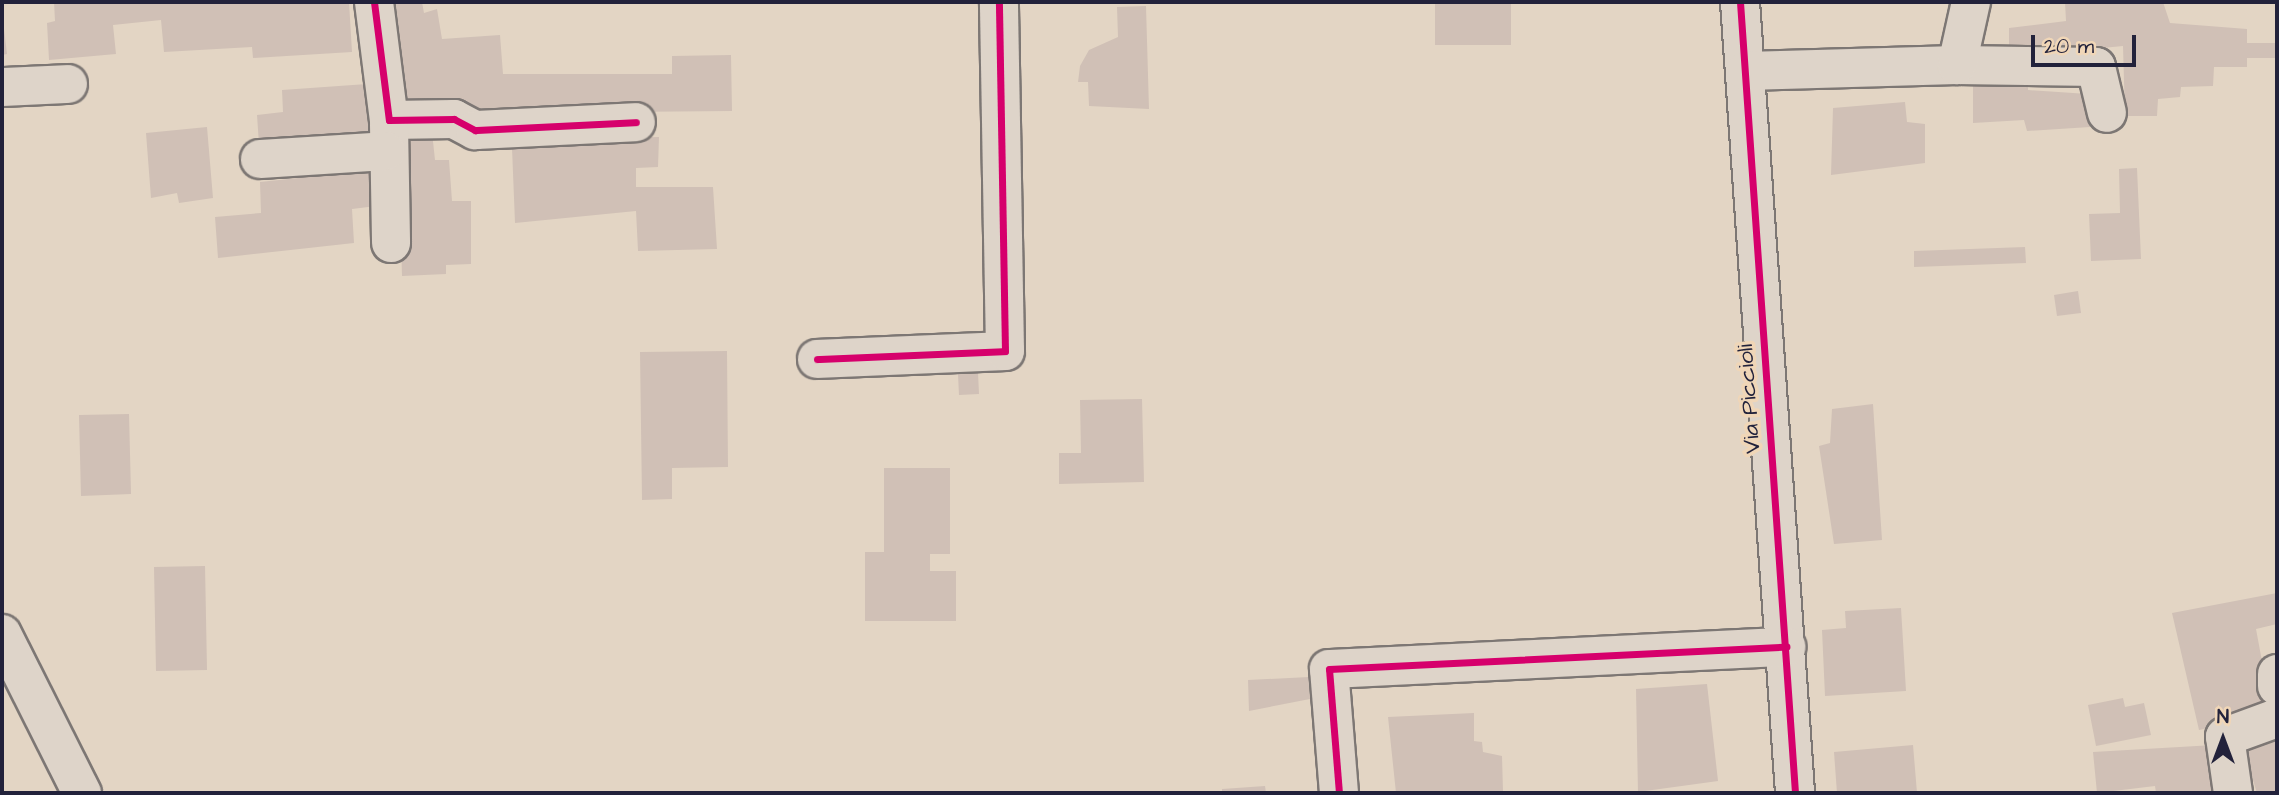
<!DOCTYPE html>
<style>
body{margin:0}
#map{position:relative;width:2279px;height:795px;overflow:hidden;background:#e3d5c4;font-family:"Architects Daughter",sans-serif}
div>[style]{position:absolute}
.building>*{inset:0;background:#d0c0b6}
.roads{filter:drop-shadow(2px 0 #7d7774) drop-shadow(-2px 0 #7d7774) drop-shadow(0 2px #7d7774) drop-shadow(0 -2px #7d7774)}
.minor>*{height:38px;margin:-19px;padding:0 19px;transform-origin:19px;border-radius:19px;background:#ded4c9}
.cycleway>*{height:7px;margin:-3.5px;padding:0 3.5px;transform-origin:3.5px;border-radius:3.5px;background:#d6006c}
span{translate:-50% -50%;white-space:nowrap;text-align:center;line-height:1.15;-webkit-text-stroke:7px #f0d6b7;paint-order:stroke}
.street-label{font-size:23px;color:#22223b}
.frame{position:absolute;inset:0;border:4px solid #22223b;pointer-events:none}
.north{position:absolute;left:2188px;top:704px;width:70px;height:70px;-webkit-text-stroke:5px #f0d6b7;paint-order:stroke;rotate:0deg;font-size:19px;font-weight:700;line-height:28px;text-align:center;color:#22223b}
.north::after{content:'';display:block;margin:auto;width:24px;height:32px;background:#22223b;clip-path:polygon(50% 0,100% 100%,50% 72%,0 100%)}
.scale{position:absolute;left:2031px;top:35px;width:105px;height:32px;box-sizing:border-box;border:4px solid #22223b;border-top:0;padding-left:9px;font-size:21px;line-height:24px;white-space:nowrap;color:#22223b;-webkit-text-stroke:5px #f0d6b7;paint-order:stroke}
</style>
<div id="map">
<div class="building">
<i style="clip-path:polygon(54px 2px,349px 2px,352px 52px,253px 58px,252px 47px,164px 52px,161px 20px,113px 25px,116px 54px,49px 60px,47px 23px,55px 21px)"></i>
<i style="clip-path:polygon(388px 2px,422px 2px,424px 13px,437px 9px,442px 39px,500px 35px,503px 74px,672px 74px,672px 56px,731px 55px,732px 111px,397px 114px)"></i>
<i style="clip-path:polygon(1435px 2px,1511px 2px,1511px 45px,1435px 45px)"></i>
<i style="clip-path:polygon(2065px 2px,2163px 2px,2170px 23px,2247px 29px,2247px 43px,2275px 43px,2275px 58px,2247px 58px,2247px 67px,2214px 67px,2213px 86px,2181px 87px,2180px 97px,2158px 99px,2157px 116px,2125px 116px,2123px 46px,2009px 57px,2009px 28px,2066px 21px)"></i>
<i style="clip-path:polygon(1146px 6px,1149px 109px,1089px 106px,1088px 82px,1078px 82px,1080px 66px,1089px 50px,1118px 37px,1117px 7px)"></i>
<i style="clip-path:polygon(2px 12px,7px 54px,2px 55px)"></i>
<i style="clip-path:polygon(2028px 76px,2028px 90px,2088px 94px,2090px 127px,2027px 131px,2024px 120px,1973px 123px,1973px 82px)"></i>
<i style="clip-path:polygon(367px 84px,370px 136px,259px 144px,257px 115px,283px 112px,282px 90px)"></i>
<i style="clip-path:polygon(1905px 102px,1907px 122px,1925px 124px,1925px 163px,1831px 175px,1833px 108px)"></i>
<i style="clip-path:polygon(207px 127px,213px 198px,179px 203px,177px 193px,151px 198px,146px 133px)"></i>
<i style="clip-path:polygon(432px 132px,435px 160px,449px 160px,452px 201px,471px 201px,471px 264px,446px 265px,446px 274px,402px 276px,398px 134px)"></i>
<i style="clip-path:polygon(659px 137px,658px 167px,636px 168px,636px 187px,713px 187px,717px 249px,638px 251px,636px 211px,515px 223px,512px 148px,558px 145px,559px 139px)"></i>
<i style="clip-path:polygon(2137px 168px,2141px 259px,2091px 261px,2089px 214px,2120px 213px,2119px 169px)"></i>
<i style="clip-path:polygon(374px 170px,376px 206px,352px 209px,354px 243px,218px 258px,215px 217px,261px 213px,260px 182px)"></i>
<i style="clip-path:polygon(2025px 247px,2026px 263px,1914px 267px,1914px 251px)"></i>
<i style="clip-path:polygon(2078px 291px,2081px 313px,2057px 316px,2054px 295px)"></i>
<i style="clip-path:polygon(727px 351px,728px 467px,672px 468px,672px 499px,642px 500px,640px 352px)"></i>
<i style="clip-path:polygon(978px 373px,979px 394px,959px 395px,958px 374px)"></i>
<i style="clip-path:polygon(1142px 399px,1144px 482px,1059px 484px,1059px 453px,1081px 453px,1080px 400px)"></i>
<i style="clip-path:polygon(1873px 404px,1882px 540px,1834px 544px,1819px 446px,1830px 443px,1832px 409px)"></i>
<i style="clip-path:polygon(129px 414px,131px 494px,81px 496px,79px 415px)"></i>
<i style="clip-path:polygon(884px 468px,950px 468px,950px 554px,930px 554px,930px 571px,956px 571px,956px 621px,865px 621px,865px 552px,884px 552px)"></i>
<i style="clip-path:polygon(205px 566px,207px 670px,156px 671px,154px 567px)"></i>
<i style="clip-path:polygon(2277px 593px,2277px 624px,2256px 629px,2272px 715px,2199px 730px,2172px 613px)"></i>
<i style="clip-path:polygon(1901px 608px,1906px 691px,1825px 696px,1822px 630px,1846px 628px,1845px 611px)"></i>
<i style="clip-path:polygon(1309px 677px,1310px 699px,1249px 711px,1248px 680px)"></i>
<i style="clip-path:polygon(1707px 684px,1718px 781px,1638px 792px,1636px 689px)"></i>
<i style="clip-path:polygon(2123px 698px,2125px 707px,2144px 703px,2151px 735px,2096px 746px,2088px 705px)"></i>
<i style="clip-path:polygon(1474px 713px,1474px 741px,1482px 742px,1483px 752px,1502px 756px,1503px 791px,1396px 793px,1388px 717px)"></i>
<i style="clip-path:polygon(2277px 733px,2277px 793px,2257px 793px,2242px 744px)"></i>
<i style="clip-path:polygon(1913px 745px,1917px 793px,1837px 793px,1834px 752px)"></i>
<i style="clip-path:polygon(2214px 745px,2218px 793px,2156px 793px,2155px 786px,2097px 793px,2093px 752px)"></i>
<i style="clip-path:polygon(1265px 786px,1266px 793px,1222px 793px,1222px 789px)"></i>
</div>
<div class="roads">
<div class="minor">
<i style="left:374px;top:2px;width:119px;rotate:82.8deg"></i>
<i style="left:389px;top:120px;width:65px;rotate:-0.9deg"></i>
<i style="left:454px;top:119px;width:24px;rotate:28deg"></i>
<i style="left:475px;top:130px;width:161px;rotate:-2.8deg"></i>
<i style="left:1740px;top:2px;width:793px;rotate:86.02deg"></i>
<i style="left:1957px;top:65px;width:139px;rotate:0.8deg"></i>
<i style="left:2096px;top:67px;width:47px;rotate:76.6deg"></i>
<i style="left:1746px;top:71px;width:211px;rotate:-1.6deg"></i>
<i style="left:1957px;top:65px;width:65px;rotate:-77.5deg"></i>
<i style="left:2px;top:87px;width:66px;rotate:-2.6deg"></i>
<i style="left:389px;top:125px;width:118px;rotate:89deg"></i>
<i style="left:260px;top:159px;width:126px;rotate:-3.6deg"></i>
<i style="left:817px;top:359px;width:188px;rotate:-2.4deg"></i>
<i style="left:1005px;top:351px;width:349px;rotate:-91deg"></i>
<i style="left:2px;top:634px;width:178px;rotate:63.3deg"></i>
<i style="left:2277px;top:674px;width:12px;rotate:90deg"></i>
<i style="left:1339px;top:793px;width:124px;rotate:-94.6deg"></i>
<i style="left:1329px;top:669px;width:458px;rotate:-2.8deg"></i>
<i style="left:2233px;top:793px;width:57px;rotate:-98.1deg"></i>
<i style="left:2225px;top:737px;width:55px;rotate:-20.1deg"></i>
</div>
</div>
<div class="cycleway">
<i style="left:374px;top:2px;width:119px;rotate:82.8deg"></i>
<i style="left:389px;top:120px;width:65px;rotate:-0.9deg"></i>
<i style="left:454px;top:119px;width:24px;rotate:28deg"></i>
<i style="left:475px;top:130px;width:161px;rotate:-2.8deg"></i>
<i style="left:1740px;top:2px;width:793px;rotate:86.02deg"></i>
<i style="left:817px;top:359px;width:188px;rotate:-2.4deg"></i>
<i style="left:1005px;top:351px;width:349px;rotate:-91deg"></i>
<i style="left:1339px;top:793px;width:124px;rotate:-94.6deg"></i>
<i style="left:1329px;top:669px;width:458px;rotate:-2.8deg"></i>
</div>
<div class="street-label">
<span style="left:1749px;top:399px;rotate:-94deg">Via Piccioli</span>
</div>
<div class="frame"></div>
<div class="north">N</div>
<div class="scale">20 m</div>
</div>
